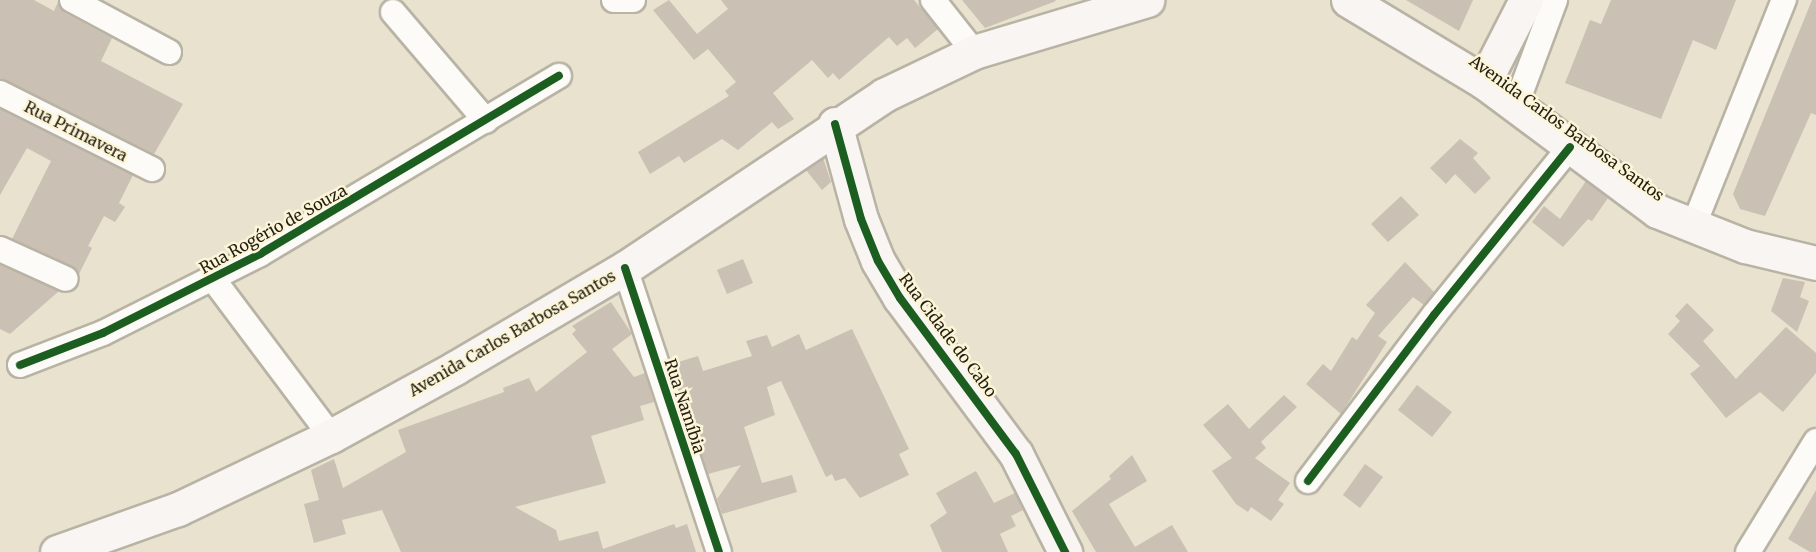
<!DOCTYPE html>
<meta charset="utf-8">
<style>
body{margin:0}
#map{position:relative;width:1816px;height:552px;overflow:hidden;background:#e8e2ce;font-family:Merriweather,serif}
div>[style]{position:absolute}
.building>*{inset:0;background:#cac0b4}
.roads{filter:drop-shadow(2px 0 #b8b3a4) drop-shadow(-2px 0 #b8b3a4) drop-shadow(0 2px #b8b3a4) drop-shadow(0 -2px #b8b3a4)}
.street>*{height:24px;margin:-12px;padding:0 12px;transform-origin:12px;border-radius:12px;background:#fcfbf8}
.secondary>*{height:33px;margin:-16.5px;padding:0 16.5px;transform-origin:16.5px;border-radius:16.5px;background:#f8f5f3}
.cycleway>*{height:8px;margin:-4px;padding:0 4px;transform-origin:4px;border-radius:4px;background:#1b5e20}
span{translate:-50% -50%;white-space:nowrap;text-align:center;line-height:1.15;-webkit-text-stroke:5px #fdf5d8;paint-order:stroke}
.street-label{font-size:16px;color:#221e11}
</style>
<div id="map">
<div class="building">
<i style="clip-path:polygon(0 0,34px 0,54px 11px,58px 2px,65px 13px,112px 38px,101px 61px,183px 104px,154px 154px,0 79px)"></i>
<i style="clip-path:polygon(669px 0,697px 34px,728px 9px,721px 0,914px 0,938px 29px,915px 48px,907px 38px,897px 46px,889px 37px,839px 80px,833px 73px,828px 78px,812px 60px,773px 93px,794px 119px,778px 129px,772px 122px,738px 150px,722px 139px,684px 163px,679px 156px,650px 174px,638px 152px,729px 96px,725px 91px,736px 82px,708px 49px,694px 60px,653px 10px)"></i>
<i style="clip-path:polygon(962px 0,1055px 0,1056px 1px,985px 28px)"></i>
<i style="clip-path:polygon(1406px 0,1473px 0,1459px 31px)"></i>
<i style="clip-path:polygon(1611px 0,1736px 0,1716px 50px,1693px 40px,1661px 119px,1565px 83px,1590px 20px,1601px 24px)"></i>
<i style="clip-path:polygon(1812px 0,1816px 0,1816px 115px,1811px 113px,1765px 216px,1740px 209px,1733px 194px)"></i>
<i style="clip-path:polygon(0 109px,133px 175px,119px 203px,125px 207px,115px 222px,104px 216px,88px 246px,92px 248px,79px 274px,72px 266px,12px 239px,51px 161px,27px 148px,0 195px)"></i>
<i style="clip-path:polygon(1460px 139px,1478px 153px,1473px 158px,1491px 178px,1475px 194px,1455px 174px,1446px 184px,1430px 168px)"></i>
<i style="clip-path:polygon(823px 158px,831px 182px,822px 190px,806px 170px)"></i>
<i style="clip-path:polygon(1586px 181px,1608px 198px,1592px 221px,1588px 219px,1563px 247px,1532px 222px,1544px 206px,1560px 219px)"></i>
<i style="clip-path:polygon(1401px 196px,1419px 215px,1388px 242px,1371px 224px)"></i>
<i style="clip-path:polygon(743px 259px,753px 283px,727px 294px,717px 270px)"></i>
<i style="clip-path:polygon(1405px 262px,1434px 292px,1424px 305px,1413px 297px,1378px 336px,1387px 342px,1341px 414px,1306px 384px,1323px 364px,1331px 371px,1352px 337px,1357px 340px,1375px 313px,1366px 305px)"></i>
<i style="clip-path:polygon(0 265px,59px 291px,10px 334px,0 329px)"></i>
<i style="clip-path:polygon(1783px 278px,1805px 282px,1800px 297px,1809px 301px,1797px 332px,1771px 311px)"></i>
<i style="clip-path:polygon(611px 302px,632px 334px,612px 349px,634px 377px,645px 373px,654px 402px,640px 406px,644px 420px,591px 436px,606px 483px,515px 507px,556px 530px,559px 541px,598px 531px,603px 549px,674px 524px,676px 528px,687px 524px,696px 552px,401px 552px,382px 510px,342px 520px,346px 534px,314px 543px,304px 504px,319px 500px,311px 470px,334px 459px,343px 488px,406px 452px,398px 430px,504px 392px,503px 388px,529px 378px,536px 392px,587px 352px,572px 334px,576px 330px,572px 326px)"></i>
<i style="clip-path:polygon(1687px 303px,1714px 330px,1703px 341px,1736px 379px,1786px 327px,1816px 353px,1816px 373px,1783px 412px,1760px 392px,1726px 418px,1690px 374px,1700px 366px,1668px 334px,1680px 321px,1675px 316px)"></i>
<i style="clip-path:polygon(852px 329px,909px 449px,899px 454px,909px 475px,860px 498px,845px 478px,835px 481px,832px 474px,826px 477px,781px 381px,767px 387px,775px 415px,744px 427px,762px 483px,792px 475px,797px 492px,722px 514px,717px 499px,741px 465px,708px 474px,672px 364px,698px 356px,703px 371px,752px 356px,746px 341px,767px 335px,772px 347px,799px 334px,806px 350px)"></i>
<i style="clip-path:polygon(1417px 385px,1452px 412px,1432px 437px,1398px 410px)"></i>
<i style="clip-path:polygon(1284px 395px,1297px 407px,1261px 442px,1266px 448px,1255px 458px,1290px 483px,1278px 500px,1284px 504px,1271px 521px,1251px 507px,1248px 512px,1236px 504px,1212px 471px,1232px 458px,1203px 425px,1228px 404px,1249px 429px)"></i>
<i style="clip-path:polygon(1132px 455px,1147px 481px,1109px 504px,1135px 547px,1172px 525px,1188px 552px,1096px 552px,1072px 511px,1111px 479px,1109px 476px)"></i>
<i style="clip-path:polygon(1365px 464px,1383px 477px,1360px 508px,1343px 495px)"></i>
<i style="clip-path:polygon(976px 471px,994px 503px,1015px 493px,1023px 510px,1011px 516px,1016px 526px,1000px 534px,1008px 552px,942px 552px,930px 525px,947px 513px,936px 493px)"></i>
<i style="clip-path:polygon(1816px 490px,1816px 552px,1810px 552px,1788px 539px)"></i>
</div>
<div class="roads">
<div class="street">
<i style="left:72px;top:0;width:110px;rotate:28.2deg"></i>
<i style="left:614px;top:0;width:19px"></i>
<i style="left:933px;top:0;width:66px;rotate:51.7deg"></i>
<i style="left:393px;top:12px;width:143px;rotate:49.5deg"></i>
<i style="left:0;top:93px;width:170px;rotate:26.6deg"></i>
<i style="left:1516px;top:105px;width:112px;rotate:-69.6deg"></i>
<i style="left:1693px;top:227px;width:245px;rotate:-68.2deg"></i>
<i style="left:0;top:249px;width:72px;rotate:24.4deg"></i>
<i style="left:625px;top:268px;width:299px;rotate:71.7deg"></i>
<i style="left:213px;top:279px;width:196px;rotate:53.1deg"></i>
<i style="left:20px;top:365px;width:89px;rotate:-21.1deg"></i>
<i style="left:103px;top:333px;width:176px;rotate:-26.7deg"></i>
<i style="left:260px;top:254px;width:348px;rotate:-30.8deg"></i>
<i style="left:1308px;top:481px;width:208px;rotate:-52.8deg"></i>
<i style="left:1434px;top:315px;width:216px;rotate:-51deg"></i>
<i style="left:1748px;top:552px;width:130px;rotate:-58.5deg"></i>
</div>
<div class="secondary">
<i style="left:1348px;top:0;width:159px;rotate:31.1deg"></i>
<i style="left:1484px;top:82px;width:216px;rotate:36.7deg"></i>
<i style="left:1657px;top:211px;width:95px;rotate:21.7deg"></i>
<i style="left:1745px;top:246px;width:73px;rotate:13.5deg"></i>
<i style="left:1484px;top:82px;width:92px;rotate:-62.9deg"></i>
<i style="left:835px;top:124px;width:98px;rotate:74.7deg"></i>
<i style="left:861px;top:219px;width:45px;rotate:68deg"></i>
<i style="left:878px;top:261px;width:43px;rotate:59.3deg"></i>
<i style="left:900px;top:298px;width:194px;rotate:53.4deg"></i>
<i style="left:1016px;top:454px;width:110px;rotate:63.4deg"></i>
<i style="left:57px;top:552px;width:128px;rotate:-19.6deg"></i>
<i style="left:178px;top:509px;width:170px;rotate:-25.5deg"></i>
<i style="left:331px;top:436px;width:141px;rotate:-28.7deg"></i>
<i style="left:455px;top:368px;width:197px;rotate:-30.5deg"></i>
<i style="left:625px;top:268px;width:311px;rotate:-33.7deg"></i>
<i style="left:884px;top:95px;width:100px;rotate:-25.5deg"></i>
<i style="left:974px;top:52px;width:181px;rotate:-16.7deg"></i>
</div>
</div>
<div class="cycleway">
<i style="left:835px;top:124px;width:98px;rotate:74.7deg"></i>
<i style="left:861px;top:219px;width:45px;rotate:68deg"></i>
<i style="left:878px;top:261px;width:43px;rotate:59.3deg"></i>
<i style="left:900px;top:298px;width:194px;rotate:53.4deg"></i>
<i style="left:1016px;top:454px;width:110px;rotate:63.4deg"></i>
<i style="left:625px;top:268px;width:299px;rotate:71.7deg"></i>
<i style="left:20px;top:365px;width:89px;rotate:-21.1deg"></i>
<i style="left:103px;top:333px;width:176px;rotate:-26.7deg"></i>
<i style="left:260px;top:254px;width:348px;rotate:-30.8deg"></i>
<i style="left:1308px;top:481px;width:208px;rotate:-52.8deg"></i>
<i style="left:1434px;top:315px;width:216px;rotate:-51deg"></i>
</div>
<div class="street-label">
<span style="left:1567px;top:128px;rotate:36deg">Avenida Carlos Barbosa Santos</span>
<span style="left:76px;top:131px;rotate:27deg">Rua Primavera</span>
<span style="left:273px;top:229px;rotate:-29deg">Rua Rogério de Souza</span>
<span style="left:512px;top:333px;rotate:-30deg">Avenida Carlos Barbosa Santos</span>
<span style="left:948px;top:335px;rotate:53deg">Rua Cidade do Cabo</span>
<span style="left:685px;top:406px;rotate:72deg">Rua Namíbia</span>
</div>
</div>
